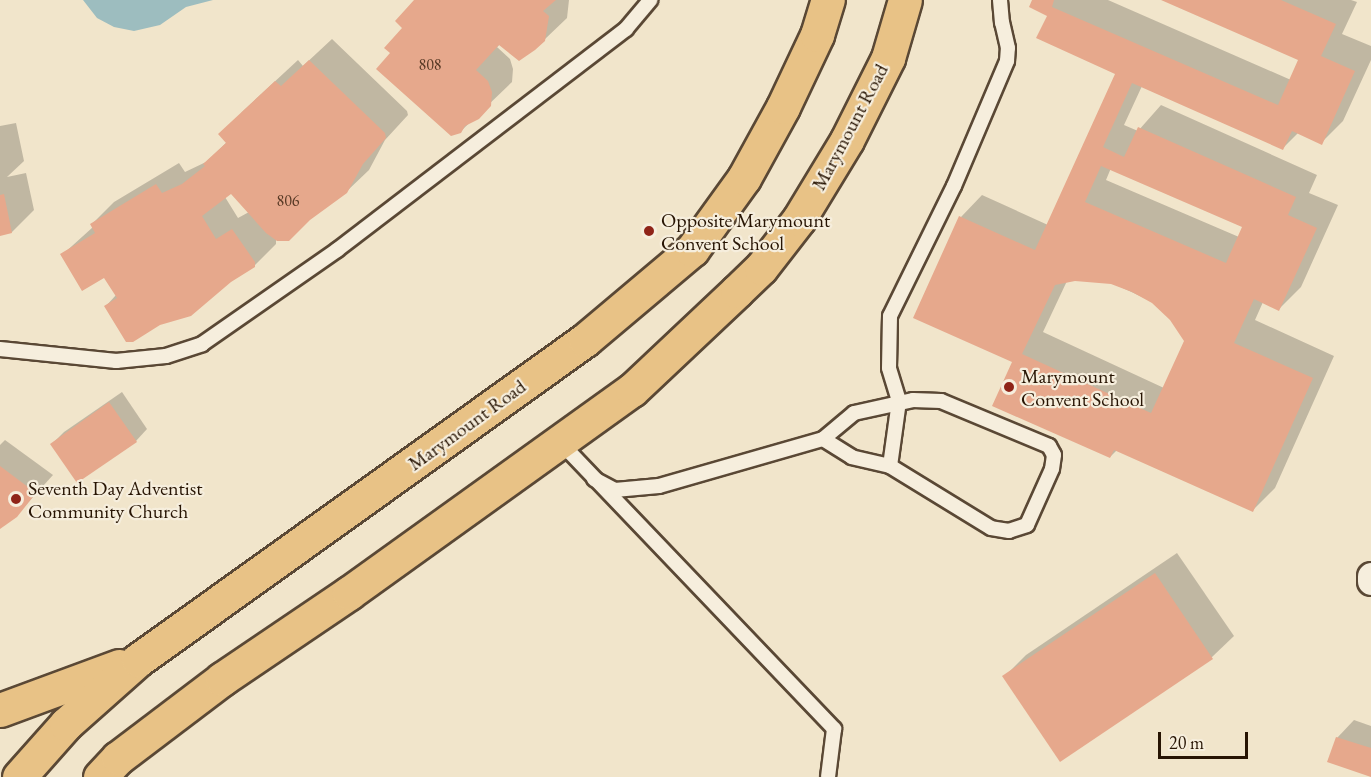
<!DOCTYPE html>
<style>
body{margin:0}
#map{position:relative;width:1371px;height:777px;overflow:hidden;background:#f1e5cb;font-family:"EB Garamond",serif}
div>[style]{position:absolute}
.water>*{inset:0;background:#9dbdbf}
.shadow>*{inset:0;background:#0003}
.building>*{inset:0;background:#e6a88c}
.roads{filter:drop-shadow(2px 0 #5a4835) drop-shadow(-2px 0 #5a4835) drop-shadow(0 2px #5a4835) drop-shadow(0 -2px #5a4835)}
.lane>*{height:14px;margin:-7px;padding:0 7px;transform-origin:7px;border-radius:7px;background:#f6eedd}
.street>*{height:27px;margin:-13.5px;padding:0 13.5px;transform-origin:13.5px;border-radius:13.5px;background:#f6eedd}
.primary>*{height:33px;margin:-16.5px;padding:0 16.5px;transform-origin:16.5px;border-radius:16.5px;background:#e8c286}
.dots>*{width:16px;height:16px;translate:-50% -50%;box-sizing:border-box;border:3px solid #f6eedd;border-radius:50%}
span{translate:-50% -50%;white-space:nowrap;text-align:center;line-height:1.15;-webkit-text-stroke:4.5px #f6eedd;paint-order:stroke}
.number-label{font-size:16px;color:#573925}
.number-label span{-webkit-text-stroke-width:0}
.street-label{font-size:20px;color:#271403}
.poi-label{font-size:20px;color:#271403}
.left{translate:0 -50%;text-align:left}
.scale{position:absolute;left:1158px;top:732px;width:90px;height:27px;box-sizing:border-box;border:3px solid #271403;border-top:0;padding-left:8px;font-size:18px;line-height:21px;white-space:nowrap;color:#271403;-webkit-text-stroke:4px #f6eedd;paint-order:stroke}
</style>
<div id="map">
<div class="water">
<i style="clip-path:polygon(83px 0,213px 0,186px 7px,160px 25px,134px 31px,114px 27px,97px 18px)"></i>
</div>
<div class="shadow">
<i style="clip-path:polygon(417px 0,569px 0,567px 18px,544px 40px,500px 44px,497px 47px,510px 59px,513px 69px,512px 82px,460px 132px,392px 53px)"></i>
<i style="clip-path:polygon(evenodd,1033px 0,1108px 0,1291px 80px,1300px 59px,1164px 0,1351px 0,1357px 2px,1342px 34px,1371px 46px,1371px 60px,1343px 121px,1321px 143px,1298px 133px,1283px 148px,1142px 86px,1124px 125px,1138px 131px,1161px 105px,1317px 175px,1309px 193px,1338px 205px,1301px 287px,1279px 309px,1263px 302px,1255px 320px,1334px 356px,1275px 488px,1253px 510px,1117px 450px,1110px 457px,1014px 362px,961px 217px,982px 195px,1048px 225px,1117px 73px,1033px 0,1111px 168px,1244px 226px,1239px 237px,1106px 180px,1111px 168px,1033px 0,1075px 280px,1112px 283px,1153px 302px,1171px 319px,1185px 340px,1164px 388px,1043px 332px,1067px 281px,1075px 280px)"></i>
<i style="clip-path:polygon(evenodd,332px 39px,407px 111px,408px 115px,385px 140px,369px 170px,346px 192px,276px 239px,276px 244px,254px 266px,223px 286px,190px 314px,106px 306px,116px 295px,105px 276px,62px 255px,93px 227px,92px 224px,114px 202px,179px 163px,185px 172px,206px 162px,227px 142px,242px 112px,298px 60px,303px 66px,332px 39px,231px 192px,249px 212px,238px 218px,225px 197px,231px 192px)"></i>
<i style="clip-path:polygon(16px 123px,24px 161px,7px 177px,26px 173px,34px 210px,12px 232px,0 234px,0 126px)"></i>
<i style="clip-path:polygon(122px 392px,147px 429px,136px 441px,52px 444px,64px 432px)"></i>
<i style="clip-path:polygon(5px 440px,53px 475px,16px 516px,0 526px,0 445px)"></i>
<i style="clip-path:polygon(1177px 553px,1234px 636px,1212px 657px,1060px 760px,1004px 677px,1026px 655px)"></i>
<i style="clip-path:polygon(1354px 720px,1371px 726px,1371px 775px,1337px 738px)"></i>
</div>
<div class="building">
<i style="clip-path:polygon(414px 0,556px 0,543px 11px,549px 16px,545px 41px,535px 50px,519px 61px,499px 45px,476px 70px,488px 81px,492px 92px,491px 106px,479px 119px,465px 126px,461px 133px,451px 136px,376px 69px,390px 53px,384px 48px,402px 28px,395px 21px)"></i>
<i style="clip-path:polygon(evenodd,1032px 0,1054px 0,1052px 7px,1278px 105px,1298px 60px,1161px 0,1281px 0,1336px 24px,1321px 56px,1355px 71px,1322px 145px,1292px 131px,1283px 150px,1132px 83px,1103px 147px,1124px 157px,1138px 127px,1296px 197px,1288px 215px,1317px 228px,1279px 311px,1254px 299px,1234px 343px,1313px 378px,1253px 512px,1114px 450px,1110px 458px,992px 406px,1012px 362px,913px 318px,959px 216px,1035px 250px,1115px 74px,1036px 38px,1047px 16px,1029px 7px,1032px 0,1101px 166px,1242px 227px,1226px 263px,1085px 202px,1101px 166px,1032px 0,1075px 281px,1111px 284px,1132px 292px,1152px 303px,1170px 320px,1184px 341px,1151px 413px,1022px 354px,1055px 285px,1075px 281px)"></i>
<i style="clip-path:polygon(309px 60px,385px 133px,386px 138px,363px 164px,347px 193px,310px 220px,289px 241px,277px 241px,266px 233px,231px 194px,202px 216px,216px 239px,232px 229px,255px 262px,255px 267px,231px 282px,191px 316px,160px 325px,133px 342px,126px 342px,104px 306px,117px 298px,104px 278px,82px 291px,60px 254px,95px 233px,90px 224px,156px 184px,162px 193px,182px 184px,205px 166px,203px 164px,226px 143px,218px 134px,275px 81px,281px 86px)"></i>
<i style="clip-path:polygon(4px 194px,12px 233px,0 236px,0 195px)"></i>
<i style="clip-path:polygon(109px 402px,137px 442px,77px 483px,50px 444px)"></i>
<i style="clip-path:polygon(0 466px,36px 493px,17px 517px,0 529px)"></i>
<i style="clip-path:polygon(1155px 573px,1213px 659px,1060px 762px,1002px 676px)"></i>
<i style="clip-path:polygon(1336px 737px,1371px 748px,1371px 777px,1327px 762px)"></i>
</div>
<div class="roads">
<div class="lane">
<i style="left:0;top:349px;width:117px;rotate:5.9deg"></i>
<i style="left:116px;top:361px;width:50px;rotate:-5.7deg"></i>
<i style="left:166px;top:356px;width:38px;rotate:-18deg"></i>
<i style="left:202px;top:344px;width:165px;rotate:-34.8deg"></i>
<i style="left:337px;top:250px;width:364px;rotate:-37.4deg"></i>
<i style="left:626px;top:29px;width:38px;rotate:-50deg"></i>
<i style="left:560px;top:442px;width:397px;rotate:46.3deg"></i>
<i style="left:834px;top:729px;width:48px;rotate:97.1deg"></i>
<i style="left:890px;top:466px;width:66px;rotate:-82.1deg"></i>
<i style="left:899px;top:401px;width:34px;rotate:-107deg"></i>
<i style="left:889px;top:368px;width:52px;rotate:-88.9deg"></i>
<i style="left:890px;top:316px;width:145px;rotate:-63.8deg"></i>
<i style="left:954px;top:186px;width:136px;rotate:-67deg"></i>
<i style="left:1007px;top:61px;width:13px;rotate:-86deg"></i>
<i style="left:1008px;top:48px;width:26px;rotate:-103deg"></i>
<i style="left:1002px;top:23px;width:23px;rotate:-95deg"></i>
<i style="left:594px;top:479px;width:24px;rotate:28deg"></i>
<i style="left:615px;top:490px;width:44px;rotate:-5.2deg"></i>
<i style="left:659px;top:486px;width:171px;rotate:-16deg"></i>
<i style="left:823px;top:439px;width:40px;rotate:-40deg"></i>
<i style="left:854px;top:413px;width:60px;rotate:-12.4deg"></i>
<i style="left:913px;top:400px;width:28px;rotate:2deg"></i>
<i style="left:941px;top:401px;width:117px;rotate:22.6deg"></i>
<i style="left:1049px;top:446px;width:10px;rotate:61deg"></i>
<i style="left:1054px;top:455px;width:14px;rotate:98deg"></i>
<i style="left:1052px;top:469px;width:61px;rotate:114.1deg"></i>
<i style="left:1027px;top:525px;width:19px;rotate:162deg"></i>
<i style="left:1009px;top:531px;width:18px;rotate:-171deg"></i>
<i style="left:991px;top:528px;width:119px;rotate:-148.5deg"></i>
<i style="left:890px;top:466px;width:39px;rotate:-167deg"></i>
<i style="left:852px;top:457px;width:34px;rotate:-148deg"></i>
</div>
<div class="street">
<i style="left:1371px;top:576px;width:5px;rotate:90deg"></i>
</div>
<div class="primary">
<i style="left:0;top:710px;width:127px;rotate:-20.3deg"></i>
<i style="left:19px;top:777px;width:71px;rotate:-48.4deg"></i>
<i style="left:66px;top:724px;width:96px;rotate:-41.6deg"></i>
<i style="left:138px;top:660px;width:550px;rotate:-35.6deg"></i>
<i style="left:585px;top:340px;width:140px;rotate:-40.1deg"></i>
<i style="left:692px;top:250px;width:89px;rotate:-54.2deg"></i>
<i style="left:744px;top:178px;width:81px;rotate:-61.2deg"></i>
<i style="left:783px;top:107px;width:80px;rotate:-64.7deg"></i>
<i style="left:817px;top:35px;width:37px;rotate:-73deg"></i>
<i style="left:100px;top:777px;width:26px;rotate:-47deg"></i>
<i style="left:118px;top:758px;width:131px;rotate:-37.2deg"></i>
<i style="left:222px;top:679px;width:153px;rotate:-34.1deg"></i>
<i style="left:349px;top:593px;width:348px;rotate:-35.7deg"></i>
<i style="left:632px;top:390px;width:144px;rotate:-43.3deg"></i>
<i style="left:737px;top:291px;width:33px;rotate:-44deg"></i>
<i style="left:761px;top:268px;width:62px;rotate:-52.2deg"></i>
<i style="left:799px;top:219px;width:92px;rotate:-58.7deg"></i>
<i style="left:847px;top:140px;width:92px;rotate:-63.4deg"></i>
<i style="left:888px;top:58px;width:60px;rotate:-73.7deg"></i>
</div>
</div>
<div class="dots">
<i style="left:649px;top:231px;background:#8f2418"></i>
<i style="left:1009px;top:387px;background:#8f2418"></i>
<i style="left:16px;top:499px;background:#8f2418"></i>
</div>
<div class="number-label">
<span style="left:430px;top:65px">808</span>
<span style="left:288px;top:201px">806</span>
</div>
<div class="street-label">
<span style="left:850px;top:127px;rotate:-62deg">Marymount Road</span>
<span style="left:467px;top:425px;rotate:-36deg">Marymount Road</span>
</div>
<div class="poi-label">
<span class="left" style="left:661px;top:232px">Opposite Marymount<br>Convent School</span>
<span class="left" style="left:1021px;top:388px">Marymount<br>Convent School</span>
<span class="left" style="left:28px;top:500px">Seventh Day Adventist<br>Community Church</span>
</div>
<div class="scale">20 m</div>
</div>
